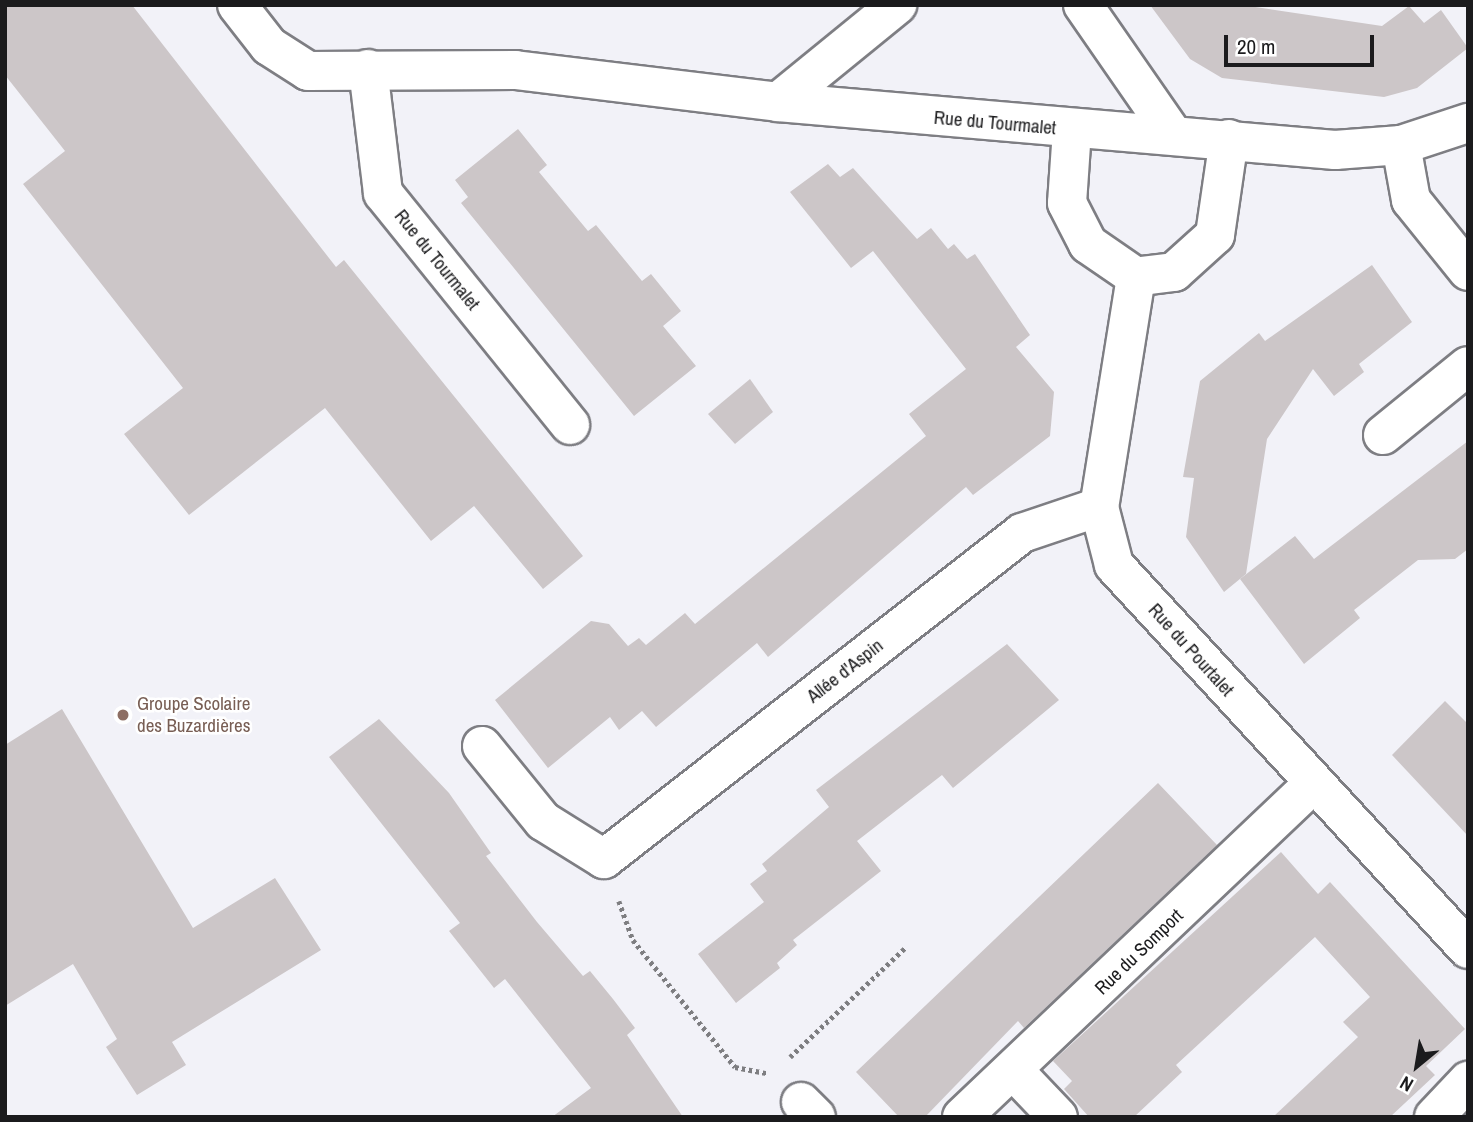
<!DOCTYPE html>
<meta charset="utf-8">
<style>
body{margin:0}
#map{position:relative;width:1473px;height:1122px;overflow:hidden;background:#f2f2f8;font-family:"Archivo Narrow",sans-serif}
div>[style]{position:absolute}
.building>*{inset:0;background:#ccc6c8}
.path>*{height:4.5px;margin-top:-2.25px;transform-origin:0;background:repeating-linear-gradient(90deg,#7e7e81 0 3.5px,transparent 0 7px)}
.roads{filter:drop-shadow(2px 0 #7e7e83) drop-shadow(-2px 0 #7e7e83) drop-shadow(0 2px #7e7e83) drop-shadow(0 -2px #7e7e83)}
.minor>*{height:38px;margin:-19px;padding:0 19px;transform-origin:19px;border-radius:19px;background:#fff}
.dots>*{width:19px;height:19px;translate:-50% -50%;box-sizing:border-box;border:4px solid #fff;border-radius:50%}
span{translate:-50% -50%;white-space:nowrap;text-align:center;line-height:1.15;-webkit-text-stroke:5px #fff;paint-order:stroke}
.street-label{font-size:19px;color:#1b1b1d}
.education-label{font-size:19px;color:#785e54}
.left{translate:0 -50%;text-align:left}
.frame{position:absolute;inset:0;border:7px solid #1b1b1d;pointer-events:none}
.north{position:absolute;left:1382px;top:1031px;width:70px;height:70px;-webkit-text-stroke:5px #fff;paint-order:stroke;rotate:210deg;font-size:19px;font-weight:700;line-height:28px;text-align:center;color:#1b1b1d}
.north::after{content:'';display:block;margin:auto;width:24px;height:32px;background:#1b1b1d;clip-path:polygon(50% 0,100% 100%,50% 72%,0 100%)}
.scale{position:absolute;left:1224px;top:35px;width:150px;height:32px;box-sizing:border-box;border:4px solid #1b1b1d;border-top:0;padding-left:9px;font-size:21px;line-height:24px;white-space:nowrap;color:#1b1b1d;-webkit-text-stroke:5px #fff;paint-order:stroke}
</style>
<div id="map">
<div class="building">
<i style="clip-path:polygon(5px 5px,132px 5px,336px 267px,344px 260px,583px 556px,543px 589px,474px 506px,431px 541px,325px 408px,189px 515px,124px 434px,183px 388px,23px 184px,65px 151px,5px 75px)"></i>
<i style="clip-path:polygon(1150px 5px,1242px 5px,1382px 26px,1409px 6px,1424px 23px,1441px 10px,1468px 48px,1417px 88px,1384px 97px,1222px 78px,1190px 59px)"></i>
<i style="clip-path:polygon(518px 129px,547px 165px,539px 172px,588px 231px,596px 225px,642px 281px,651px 274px,681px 311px,663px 326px,696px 366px,634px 416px,461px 203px,468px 197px,455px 180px)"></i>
<i style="clip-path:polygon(828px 164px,840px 177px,853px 168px,917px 239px,931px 228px,948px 249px,954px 244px,967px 259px,975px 254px,1030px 335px,1016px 347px,1054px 392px,1050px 436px,973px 495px,966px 487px,768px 657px,757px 643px,656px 727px,642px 711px,619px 730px,610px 717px,548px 768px,495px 700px,591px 621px,609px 624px,628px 646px,639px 638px,646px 645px,685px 613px,695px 624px,926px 436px,909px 414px,966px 369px,873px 251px,851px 268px,790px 192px)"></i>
<i style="clip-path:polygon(1372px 265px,1412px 322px,1359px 364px,1364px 372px,1334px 396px,1313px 369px,1267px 439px,1246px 574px,1224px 592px,1186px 537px,1194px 478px,1183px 477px,1200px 381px,1259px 333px,1265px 341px)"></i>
<i style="clip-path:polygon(750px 379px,773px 412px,735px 444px,708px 414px)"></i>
<i style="clip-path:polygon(1468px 441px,1468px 549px,1455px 559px,1418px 560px,1354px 610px,1360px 618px,1304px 664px,1240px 579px,1295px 536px,1314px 559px)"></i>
<i style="clip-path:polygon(1007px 644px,1059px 700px,953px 788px,942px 775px,857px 841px,881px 871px,793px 940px,797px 945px,777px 963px,780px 968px,736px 1003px,698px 954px,764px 902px,750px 884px,767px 871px,762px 864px,829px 807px,816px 790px)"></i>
<i style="clip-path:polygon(1445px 701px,1468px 724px,1468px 836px,1392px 755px)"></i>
<i style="clip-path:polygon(62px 709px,193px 928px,275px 878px,321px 950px,172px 1042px,186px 1065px,137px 1095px,106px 1047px,117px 1039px,73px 964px,5px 1006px,5px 745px)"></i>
<i style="clip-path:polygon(379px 719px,449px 793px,491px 853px,486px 856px,537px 922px,583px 976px,590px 971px,613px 999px,635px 1028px,627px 1035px,683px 1117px,552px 1117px,591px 1088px,505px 979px,494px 988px,449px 931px,460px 923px,329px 757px)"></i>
<i style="clip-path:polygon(1158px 783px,1217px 845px,1024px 1028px,1018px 1021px,925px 1117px,899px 1117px,856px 1072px)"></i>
<i style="clip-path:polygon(1281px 852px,1318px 894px,1330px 882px,1465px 1029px,1426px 1066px,1435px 1075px,1390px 1117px,1273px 1117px,1358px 1037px,1343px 1022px,1370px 997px,1315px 937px,1176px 1065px,1182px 1072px,1134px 1117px,1089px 1117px,1064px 1089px,1072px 1081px,1053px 1061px)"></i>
</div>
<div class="path">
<i style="left:619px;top:901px;width:41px;rotate:70.3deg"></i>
<i style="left:633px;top:940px;width:163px;rotate:51.2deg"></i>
<i style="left:735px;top:1067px;width:32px;rotate:11deg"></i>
<i style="left:790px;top:1057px;width:160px;rotate:-43.5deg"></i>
</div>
<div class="roads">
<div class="minor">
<i style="left:237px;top:5px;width:52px;rotate:52deg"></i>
<i style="left:269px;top:46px;width:46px;rotate:32.7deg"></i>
<i style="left:308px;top:71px;width:207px;rotate:-0.3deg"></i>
<i style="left:515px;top:70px;width:265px;rotate:6.9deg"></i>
<i style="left:778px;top:102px;width:559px;rotate:4.93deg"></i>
<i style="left:1335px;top:150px;width:66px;rotate:-4.3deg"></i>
<i style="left:1401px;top:145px;width:71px;rotate:-18.2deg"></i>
<i style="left:1083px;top:5px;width:155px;rotate:55.3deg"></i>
<i style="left:368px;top:69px;width:125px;rotate:83.1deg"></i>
<i style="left:383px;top:193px;width:298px;rotate:51.1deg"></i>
<i style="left:778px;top:102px;width:154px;rotate:-39.2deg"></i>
<i style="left:1072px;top:130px;width:73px;rotate:93.9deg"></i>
<i style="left:1067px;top:203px;width:46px;rotate:62.9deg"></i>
<i style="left:1088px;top:244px;width:58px;rotate:34.5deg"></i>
<i style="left:1229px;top:139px;width:97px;rotate:98.3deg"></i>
<i style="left:1215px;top:235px;width:55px;rotate:137.9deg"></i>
<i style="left:1174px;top:272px;width:38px;rotate:173deg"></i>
<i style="left:1136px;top:277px;width:233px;rotate:99.1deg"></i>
<i style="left:1099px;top:507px;width:60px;rotate:75.5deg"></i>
<i style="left:1114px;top:565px;width:522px;rotate:47.33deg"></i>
<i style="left:1401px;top:145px;width:56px;rotate:79.7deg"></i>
<i style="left:1411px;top:200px;width:91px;rotate:51.2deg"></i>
<i style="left:1383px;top:435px;width:109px;rotate:-39.1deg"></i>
<i style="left:482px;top:746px;width:97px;rotate:50.9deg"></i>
<i style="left:543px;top:821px;width:72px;rotate:31.9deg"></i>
<i style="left:604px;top:859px;width:530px;rotate:-37.95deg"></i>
<i style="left:1022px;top:533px;width:81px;rotate:-18.7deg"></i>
<i style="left:1015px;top:1072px;width:62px;rotate:46.3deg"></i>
<i style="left:801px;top:1102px;width:21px;rotate:45deg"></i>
<i style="left:962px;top:1117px;width:484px;rotate:-43.5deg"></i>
<i style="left:1434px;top:1117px;width:50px;rotate:-46.6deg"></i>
</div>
</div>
<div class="dots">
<i style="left:123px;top:715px;background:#8d6e63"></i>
</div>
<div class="street-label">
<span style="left:995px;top:123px;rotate:5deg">Rue du Tourmalet</span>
<span style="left:437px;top:260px;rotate:51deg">Rue du Tourmalet</span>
<span style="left:1191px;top:650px;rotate:48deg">Rue du Pourtalet</span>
<span style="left:845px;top:671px;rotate:-38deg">Allée d'Aspin</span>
<span style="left:1139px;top:952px;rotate:-44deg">Rue du Somport</span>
</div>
<div class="education-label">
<span class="left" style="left:137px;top:715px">Groupe Scolaire<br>des Buzardières</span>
</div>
<div class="frame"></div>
<div class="north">N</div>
<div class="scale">20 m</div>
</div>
